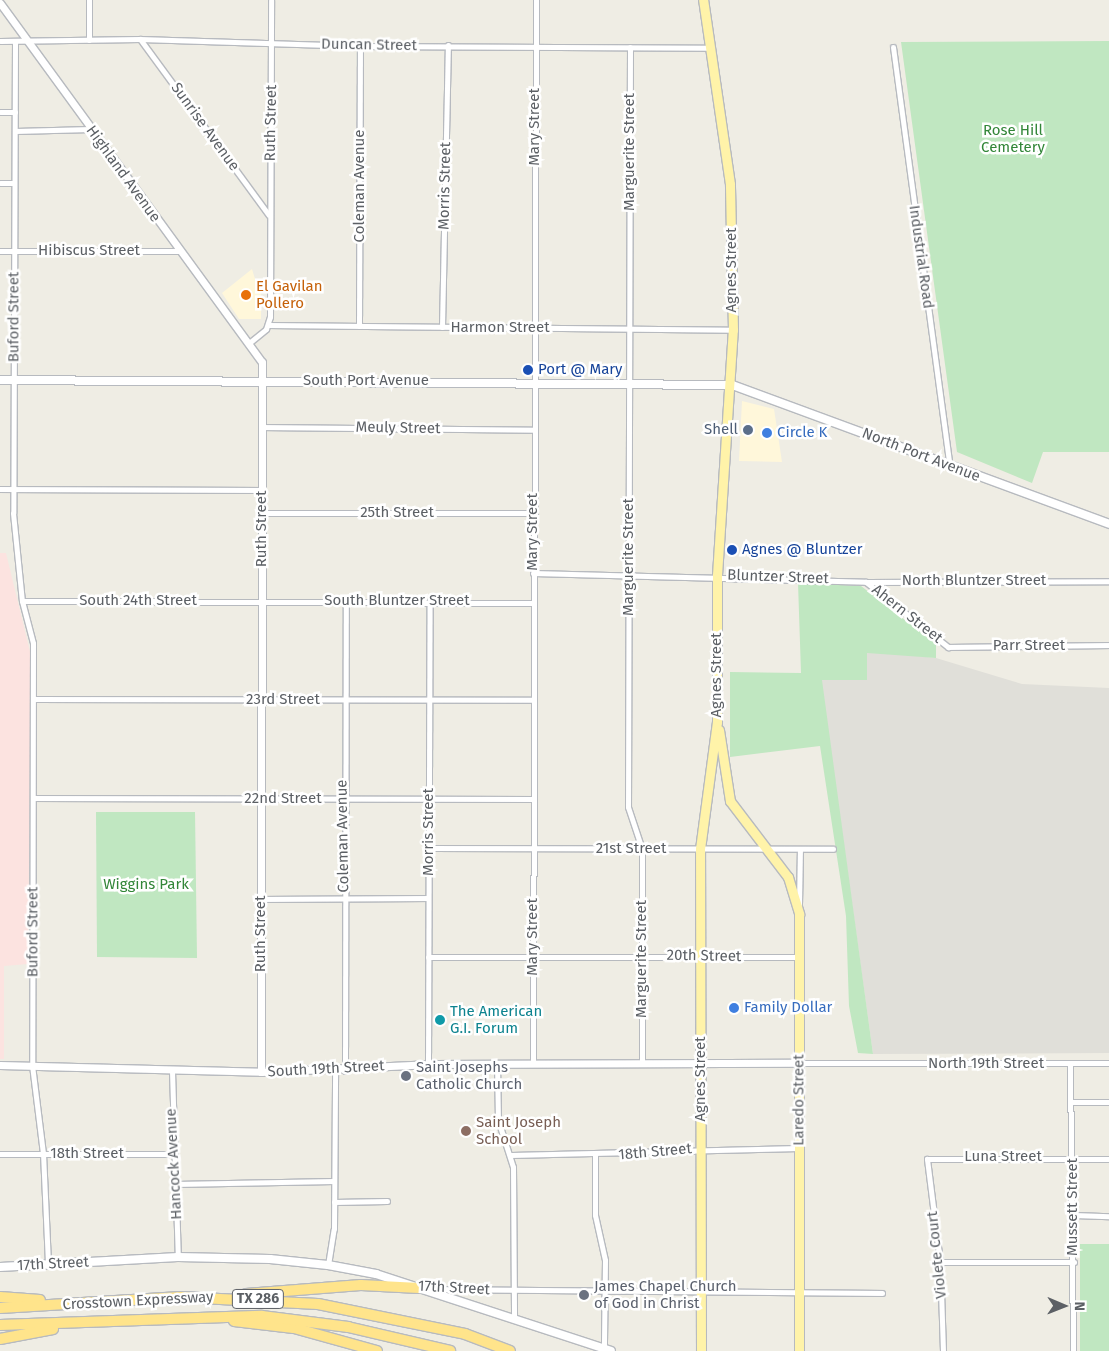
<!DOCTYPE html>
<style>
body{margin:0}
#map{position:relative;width:1109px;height:1351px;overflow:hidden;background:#efede4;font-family:"Fira Sans",sans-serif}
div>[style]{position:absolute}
.commercial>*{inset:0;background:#fff7da}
.industrial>*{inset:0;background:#e0dfd9}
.medical>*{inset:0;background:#fce3e0}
.green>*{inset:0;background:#c0e7c1}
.roads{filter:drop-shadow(1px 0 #b7babf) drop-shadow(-1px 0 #b7babf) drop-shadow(0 1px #b7babf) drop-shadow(0 -1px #b7babf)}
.minor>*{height:5px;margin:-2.5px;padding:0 2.5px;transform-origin:2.5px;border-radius:2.5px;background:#fff}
.tertiary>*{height:7px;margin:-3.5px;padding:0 3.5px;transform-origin:3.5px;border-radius:3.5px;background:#fff}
.secondary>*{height:8px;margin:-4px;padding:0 4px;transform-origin:4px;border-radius:4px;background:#fff}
.primary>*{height:9px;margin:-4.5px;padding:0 4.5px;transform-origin:4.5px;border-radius:4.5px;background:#fff3a9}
.motorway>*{height:10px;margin:-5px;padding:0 5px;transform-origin:5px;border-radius:5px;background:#ffe48b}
.dots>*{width:14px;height:14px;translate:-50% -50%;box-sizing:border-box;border:2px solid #fff;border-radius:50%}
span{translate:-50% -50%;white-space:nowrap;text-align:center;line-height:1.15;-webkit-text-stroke:5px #fff;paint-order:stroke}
.shield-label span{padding:1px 4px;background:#fff;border:1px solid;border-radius:4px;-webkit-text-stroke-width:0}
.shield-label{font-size:14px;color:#5c6065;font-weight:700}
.street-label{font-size:15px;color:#5c6065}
.park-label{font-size:15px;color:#328638}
.food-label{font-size:15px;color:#c56008}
.left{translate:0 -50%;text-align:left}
.transit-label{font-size:15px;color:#164399}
.service-label{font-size:15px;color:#4e5e75}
.right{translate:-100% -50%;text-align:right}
.shop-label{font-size:15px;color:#366cbe}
.culture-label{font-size:15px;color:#0d838f}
.worship-label{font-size:15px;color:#5b616d}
.education-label{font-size:15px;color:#785e54}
.north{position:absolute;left:1039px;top:1281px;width:50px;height:50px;-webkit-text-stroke:4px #fff;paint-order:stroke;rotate:91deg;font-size:14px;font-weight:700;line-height:20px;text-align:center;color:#5c6065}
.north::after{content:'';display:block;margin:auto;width:18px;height:22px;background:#5c6065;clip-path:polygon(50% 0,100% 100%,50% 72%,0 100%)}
</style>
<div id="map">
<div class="commercial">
<i style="clip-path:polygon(252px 269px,255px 279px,261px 279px,261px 319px,239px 319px,222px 293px)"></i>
<i style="clip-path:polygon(742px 401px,774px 409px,782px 462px,739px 461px)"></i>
</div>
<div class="industrial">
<i style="clip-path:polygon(882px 652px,936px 658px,1022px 684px,1109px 688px,1109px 1053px,873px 1054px,821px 680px,867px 680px,867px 653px)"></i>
</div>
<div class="medical">
<i style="clip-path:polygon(0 553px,6px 553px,31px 656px,28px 964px,4px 966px,4px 1059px,0 1059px)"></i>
</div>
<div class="green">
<i style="clip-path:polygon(1109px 41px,1109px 452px,1043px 452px,1032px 483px,957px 452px,901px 42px)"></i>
<i style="clip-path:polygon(798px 583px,861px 586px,936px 644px,936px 658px,867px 653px,867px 680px,822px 680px,873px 1054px,858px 1053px,849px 1006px,846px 916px,820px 746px,730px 757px,730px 672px,801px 673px)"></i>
<i style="clip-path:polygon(96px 812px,195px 812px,197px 958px,97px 957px)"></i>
<i style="clip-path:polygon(1080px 1244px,1109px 1244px,1109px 1351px,1080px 1351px)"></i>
</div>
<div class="roads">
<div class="minor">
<i style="left:89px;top:0;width:40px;rotate:90deg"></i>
<i style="left:140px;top:39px;width:218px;rotate:53.8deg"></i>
<i style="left:0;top:41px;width:140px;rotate:-0.8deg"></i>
<i style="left:140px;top:39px;width:220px;rotate:1.8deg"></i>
<i style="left:360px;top:46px;width:350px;rotate:0.3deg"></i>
<i style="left:15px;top:41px;width:472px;rotate:90.2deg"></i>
<i style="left:13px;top:513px;width:88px;rotate:84.2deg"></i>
<i style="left:22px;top:601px;width:511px;rotate:0.22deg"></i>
<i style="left:630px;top:47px;width:760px;rotate:90.15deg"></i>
<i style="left:628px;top:807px;width:44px;rotate:71.6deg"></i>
<i style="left:642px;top:849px;width:215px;rotate:90deg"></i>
<i style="left:893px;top:47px;width:423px;rotate:82.3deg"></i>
<i style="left:0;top:112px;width:15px"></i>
<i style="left:15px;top:131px;width:76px;rotate:-1.5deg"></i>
<i style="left:0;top:183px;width:14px"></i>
<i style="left:0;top:251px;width:178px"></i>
<i style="left:268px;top:325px;width:465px;rotate:0.6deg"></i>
<i style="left:359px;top:326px;width:280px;rotate:-89.8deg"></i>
<i style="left:442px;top:327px;width:282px;rotate:-88.8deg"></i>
<i style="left:249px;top:343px;width:22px;rotate:-39deg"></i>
<i style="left:266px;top:329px;width:13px;rotate:-72deg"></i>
<i style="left:270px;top:317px;width:317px;rotate:-89.8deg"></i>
<i style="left:262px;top:427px;width:272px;rotate:0.6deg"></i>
<i style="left:0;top:489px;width:262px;rotate:0.2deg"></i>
<i style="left:262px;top:513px;width:271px"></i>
<i style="left:533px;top:573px;width:333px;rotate:1.5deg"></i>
<i style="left:866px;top:582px;width:243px;rotate:-0.2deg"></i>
<i style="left:866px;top:582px;width:105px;rotate:38.4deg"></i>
<i style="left:948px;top:647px;width:161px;rotate:-0.7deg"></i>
<i style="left:22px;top:601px;width:43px;rotate:75.3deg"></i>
<i style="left:33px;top:643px;width:422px;rotate:90.1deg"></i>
<i style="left:32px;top:1065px;width:89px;rotate:82.9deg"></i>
<i style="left:43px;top:1153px;width:112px;rotate:87.4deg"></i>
<i style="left:34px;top:699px;width:498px;rotate:0.1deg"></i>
<i style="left:33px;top:798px;width:499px;rotate:0.1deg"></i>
<i style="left:429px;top:848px;width:404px;rotate:0.1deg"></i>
<i style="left:261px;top:899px;width:167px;rotate:-0.3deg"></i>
<i style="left:799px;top:904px;width:55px;rotate:-89deg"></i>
<i style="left:428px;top:957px;width:371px"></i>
<i style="left:497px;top:1063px;width:57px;rotate:89deg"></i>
<i style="left:498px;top:1120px;width:49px;rotate:72.3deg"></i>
<i style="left:513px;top:1167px;width:150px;rotate:89.6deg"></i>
<i style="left:533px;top:1063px;width:1063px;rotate:-89.84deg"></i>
<i style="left:799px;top:1063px;width:310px"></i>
<i style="left:1070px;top:1063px;width:288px;rotate:89.4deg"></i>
<i style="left:428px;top:1064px;width:463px;rotate:-89.8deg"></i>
<i style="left:172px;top:1071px;width:186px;rotate:88.2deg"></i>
<i style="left:345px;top:1071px;width:470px;rotate:-89.9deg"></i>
<i style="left:1071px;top:1102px;width:38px"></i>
<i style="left:0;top:1154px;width:174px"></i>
<i style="left:511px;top:1155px;width:288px;rotate:-1.4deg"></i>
<i style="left:595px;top:1155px;width:60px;rotate:90deg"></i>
<i style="left:595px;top:1215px;width:46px;rotate:77.5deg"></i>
<i style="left:605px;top:1260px;width:87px;rotate:90.7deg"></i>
<i style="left:175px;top:1184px;width:159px;rotate:-1.1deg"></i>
<i style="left:334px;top:1202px;width:53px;rotate:-1.1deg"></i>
<i style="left:1074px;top:1215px;width:35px;rotate:2deg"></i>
<i style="left:940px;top:1262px;width:134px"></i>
<i style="left:328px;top:1265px;width:36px;rotate:-81deg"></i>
<i style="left:334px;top:1229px;width:157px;rotate:-89.6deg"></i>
<i style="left:427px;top:1289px;width:455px;rotate:0.5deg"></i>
<i style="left:943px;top:1351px;width:89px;rotate:-91.9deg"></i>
<i style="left:940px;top:1262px;width:104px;rotate:-97.2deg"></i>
<i style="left:927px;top:1159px;width:182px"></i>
</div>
<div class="tertiary">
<i style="left:0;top:3px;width:444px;rotate:53.9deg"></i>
<i style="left:262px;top:362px;width:710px;rotate:90.08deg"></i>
<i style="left:0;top:1065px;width:261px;rotate:1.5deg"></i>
<i style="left:261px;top:1072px;width:172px;rotate:-2.7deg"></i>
<i style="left:433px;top:1064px;width:366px;rotate:-0.2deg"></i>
</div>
<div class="secondary">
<i style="left:0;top:380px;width:732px;rotate:0.39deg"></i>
<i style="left:732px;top:385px;width:402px;rotate:20.2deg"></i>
<i style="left:0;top:1267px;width:178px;rotate:-3.2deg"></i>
<i style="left:178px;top:1257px;width:92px;rotate:1.2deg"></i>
<i style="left:270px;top:1259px;width:58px;rotate:5.9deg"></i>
<i style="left:328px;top:1265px;width:49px;rotate:10.6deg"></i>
<i style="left:376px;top:1274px;width:247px;rotate:18.1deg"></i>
</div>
<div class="primary">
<i style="left:719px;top:730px;width:72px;rotate:81.2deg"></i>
<i style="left:730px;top:801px;width:96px;rotate:52.7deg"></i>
<i style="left:788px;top:877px;width:39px;rotate:73deg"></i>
<i style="left:799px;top:914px;width:437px;rotate:90deg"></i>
<i style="left:701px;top:1351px;width:502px;rotate:-90.11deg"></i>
<i style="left:700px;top:849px;width:128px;rotate:-82.4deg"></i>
<i style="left:717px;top:722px;width:147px;rotate:-90deg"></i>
<i style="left:717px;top:575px;width:246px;rotate:-86.3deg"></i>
<i style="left:733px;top:330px;width:146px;rotate:-91.2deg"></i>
<i style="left:730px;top:184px;width:186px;rotate:-98.3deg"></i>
</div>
<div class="motorway">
<i style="left:246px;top:1294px;width:115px;rotate:-4.5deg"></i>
<i style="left:361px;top:1285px;width:58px;rotate:3deg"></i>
<i style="left:0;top:1297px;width:40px;rotate:4.3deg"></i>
<i style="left:0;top:1308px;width:181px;rotate:-3.5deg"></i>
<i style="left:181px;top:1297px;width:137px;rotate:2.9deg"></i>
<i style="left:318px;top:1304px;width:150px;rotate:11.5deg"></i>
<i style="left:465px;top:1334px;width:48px;rotate:20.7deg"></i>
<i style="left:234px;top:1321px;width:60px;rotate:6.7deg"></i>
<i style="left:294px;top:1328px;width:86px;rotate:15.5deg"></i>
<i style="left:0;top:1325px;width:262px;rotate:-2deg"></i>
<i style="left:262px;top:1316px;width:87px;rotate:7.3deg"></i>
<i style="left:348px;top:1327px;width:105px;rotate:13.2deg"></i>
<i style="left:0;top:1339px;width:54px;rotate:-10.7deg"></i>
</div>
</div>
<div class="dots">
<i style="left:246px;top:295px;background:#e8710a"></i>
<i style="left:528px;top:370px;background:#1a4fb4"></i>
<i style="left:748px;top:430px;background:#5c6f8a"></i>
<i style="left:767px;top:433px;background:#3f7fe0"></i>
<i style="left:732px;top:550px;background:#1a4fb4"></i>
<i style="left:734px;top:1008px;background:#3f7fe0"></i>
<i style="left:440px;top:1020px;background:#0f9aa8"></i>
<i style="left:406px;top:1076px;background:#6b7280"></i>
<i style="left:466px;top:1131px;background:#8d6e63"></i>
<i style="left:584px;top:1295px;background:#6b7280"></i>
</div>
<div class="shield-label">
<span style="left:258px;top:1299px">TX 286</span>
</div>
<div class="street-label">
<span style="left:369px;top:45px;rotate:1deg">Duncan Street</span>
<span style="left:271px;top:123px;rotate:-89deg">Ruth Street</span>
<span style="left:205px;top:127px;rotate:54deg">Sunrise Avenue</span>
<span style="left:535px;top:127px;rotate:-90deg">Mary Street</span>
<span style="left:630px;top:152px;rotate:-90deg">Marguerite Street</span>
<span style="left:123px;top:174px;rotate:54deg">Highland Avenue</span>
<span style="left:360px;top:186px;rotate:-90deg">Coleman Avenue</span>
<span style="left:445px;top:186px;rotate:-89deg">Morris Street</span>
<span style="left:89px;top:251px">Hibiscus Street</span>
<span style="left:921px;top:257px;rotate:82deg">Industrial Road</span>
<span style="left:732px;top:270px;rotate:-90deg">Agnes Street</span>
<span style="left:14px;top:317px;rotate:-90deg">Buford Street</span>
<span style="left:500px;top:328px">Harmon Street</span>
<span style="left:366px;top:381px">South Port Avenue</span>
<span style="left:398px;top:428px;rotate:1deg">Meuly Street</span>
<span style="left:921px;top:455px;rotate:21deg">North Port Avenue</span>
<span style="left:397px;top:513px">25th Street</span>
<span style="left:262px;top:529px;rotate:-90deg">Ruth Street</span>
<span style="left:533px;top:532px;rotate:-90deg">Mary Street</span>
<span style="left:629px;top:557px;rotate:-90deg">Marguerite Street</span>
<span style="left:778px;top:577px;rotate:2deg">Bluntzer Street</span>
<span style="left:974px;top:581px">North Bluntzer Street</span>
<span style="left:138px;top:601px">South 24th Street</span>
<span style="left:397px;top:601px">South Bluntzer Street</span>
<span style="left:907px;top:614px;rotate:38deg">Ahern Street</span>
<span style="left:1029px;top:646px">Parr Street</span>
<span style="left:717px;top:675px;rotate:-90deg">Agnes Street</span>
<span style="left:283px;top:700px">23rd Street</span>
<span style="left:283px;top:799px">22nd Street</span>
<span style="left:429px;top:832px;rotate:-90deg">Morris Street</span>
<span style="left:343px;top:836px;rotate:-91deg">Coleman Avenue</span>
<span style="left:631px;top:849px">21st Street</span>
<span style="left:33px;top:932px;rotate:-90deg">Buford Street</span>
<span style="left:261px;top:934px;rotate:-90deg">Ruth Street</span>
<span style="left:533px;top:937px;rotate:-90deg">Mary Street</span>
<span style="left:704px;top:956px;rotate:1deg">20th Street</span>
<span style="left:642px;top:959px;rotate:-90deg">Marguerite Street</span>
<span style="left:986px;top:1064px">North 19th Street</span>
<span style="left:326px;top:1069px;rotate:-3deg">South 19th Street</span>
<span style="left:701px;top:1079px;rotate:-90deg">Agnes Street</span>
<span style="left:799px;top:1100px;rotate:-90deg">Laredo Street</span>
<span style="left:655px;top:1152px;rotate:-5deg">18th Street</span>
<span style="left:87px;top:1154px">18th Street</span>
<span style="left:1003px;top:1157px">Luna Street</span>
<span style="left:174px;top:1164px;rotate:-93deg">Hancock Avenue</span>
<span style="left:1073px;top:1207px;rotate:-90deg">Mussett Street</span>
<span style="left:937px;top:1255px;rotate:-96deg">Violete Court</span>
<span style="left:53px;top:1264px;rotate:-3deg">17th Street</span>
<span style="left:454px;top:1288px;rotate:3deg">17th Street</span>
<span style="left:138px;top:1301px;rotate:-3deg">Crosstown Expressway</span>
</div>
<div class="park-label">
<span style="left:1013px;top:139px">Rose Hill<br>Cemetery</span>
<span style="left:146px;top:885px">Wiggins Park</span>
</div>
<div class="food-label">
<span class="left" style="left:256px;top:295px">El Gavilan<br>Pollero</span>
</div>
<div class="transit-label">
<span class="left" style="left:538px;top:370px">Port @ Mary</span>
<span class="left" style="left:742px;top:550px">Agnes @ Bluntzer</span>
</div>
<div class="service-label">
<span class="right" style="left:738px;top:430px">Shell</span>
</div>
<div class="shop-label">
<span class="left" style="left:777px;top:433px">Circle K</span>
<span class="left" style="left:744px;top:1008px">Family Dollar</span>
</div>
<div class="culture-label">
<span class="left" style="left:450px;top:1020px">The American<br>G.I. Forum</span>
</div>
<div class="worship-label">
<span class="left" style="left:416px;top:1076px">Saint Josephs<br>Catholic Church</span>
<span class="left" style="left:594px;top:1295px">James Chapel Church<br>of God in Christ</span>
</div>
<div class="education-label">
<span class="left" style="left:476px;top:1131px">Saint Joseph<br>School</span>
</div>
<div class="north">N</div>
</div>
